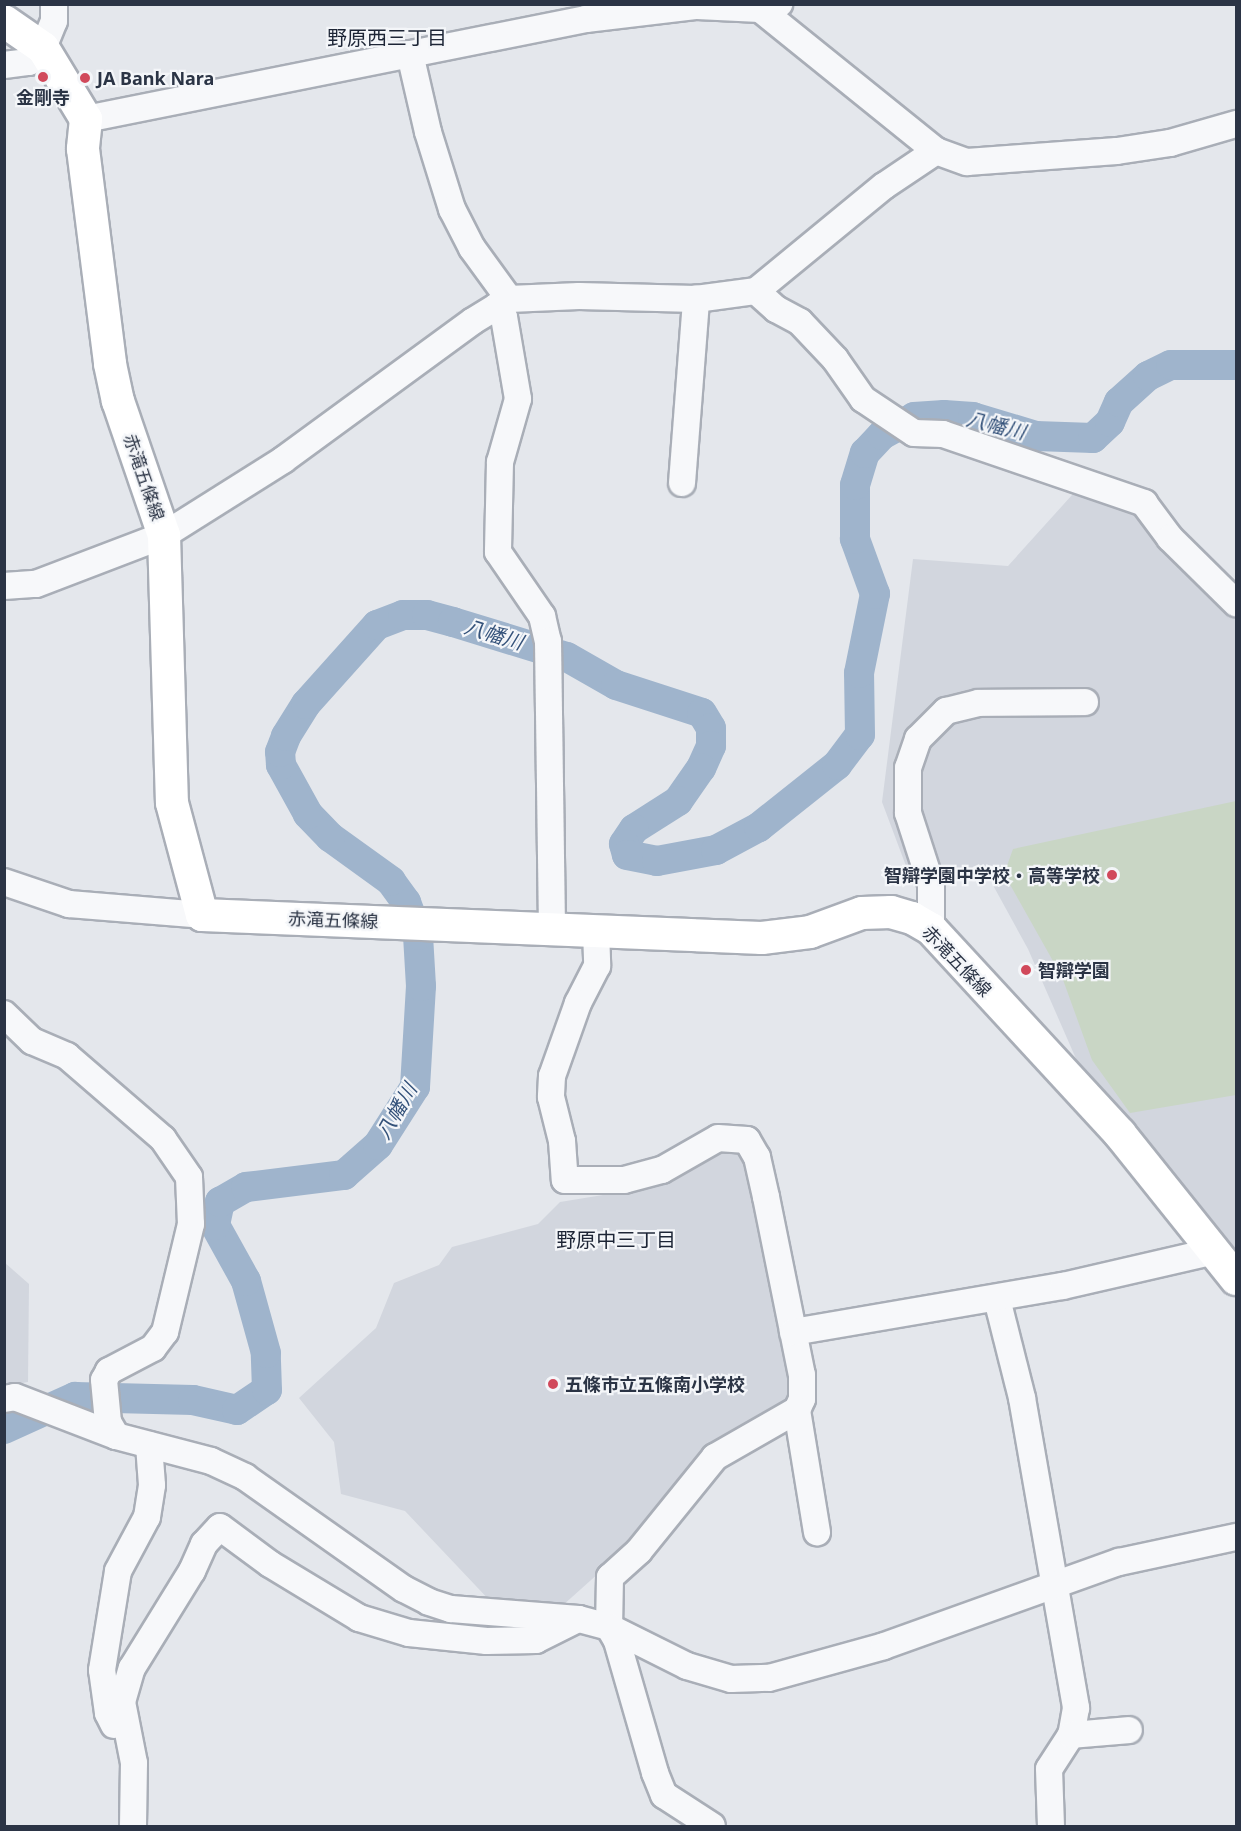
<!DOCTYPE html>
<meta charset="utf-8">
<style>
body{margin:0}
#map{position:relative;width:1241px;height:1831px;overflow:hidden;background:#e4e7ec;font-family:"Noto Sans","Noto Sans JP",sans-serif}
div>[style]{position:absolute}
.built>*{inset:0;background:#d2d6de}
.green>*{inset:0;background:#c9d6c5}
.river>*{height:30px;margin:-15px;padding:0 15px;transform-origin:15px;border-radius:15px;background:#9fb4cc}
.roads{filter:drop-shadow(2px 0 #a9aeb7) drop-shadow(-2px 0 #a9aeb7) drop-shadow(0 2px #a9aeb7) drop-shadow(0 -2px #a9aeb7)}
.minor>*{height:26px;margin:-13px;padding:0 13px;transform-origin:13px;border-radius:13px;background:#f7f8fa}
.major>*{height:32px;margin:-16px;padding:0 16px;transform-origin:16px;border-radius:16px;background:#fff}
.dots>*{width:16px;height:16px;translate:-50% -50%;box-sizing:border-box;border:3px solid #f4f6f9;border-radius:50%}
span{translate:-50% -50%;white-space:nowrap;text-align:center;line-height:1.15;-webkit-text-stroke:4.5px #f4f6f9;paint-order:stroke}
.poi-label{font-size:18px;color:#2b3445;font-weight:700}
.left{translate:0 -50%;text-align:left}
.right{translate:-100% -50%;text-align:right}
.street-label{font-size:18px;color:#2b3445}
.neighbourhood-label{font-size:20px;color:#1d2536}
.water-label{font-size:20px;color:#34527a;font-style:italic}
.frame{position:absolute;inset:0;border:6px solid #2b3445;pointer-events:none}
</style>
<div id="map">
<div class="built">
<i style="clip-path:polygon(1081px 485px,1141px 505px,1236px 612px,1236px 1258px,1077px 1061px,1028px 949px,983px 867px,912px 882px,882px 802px,913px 559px,1008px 566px)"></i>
<i style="clip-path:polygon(725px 1148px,741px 1154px,751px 1166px,792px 1392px,784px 1407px,638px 1538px,562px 1606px,493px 1604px,405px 1511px,341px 1494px,334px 1442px,299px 1398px,376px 1328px,394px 1283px,439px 1265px,452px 1247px,538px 1224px,560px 1202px,646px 1188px)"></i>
<i style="clip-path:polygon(4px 1262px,29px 1284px,28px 1382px,5px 1386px)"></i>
</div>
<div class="green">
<i style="clip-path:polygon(1236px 801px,1236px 1095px,1130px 1113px,1092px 1060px,1062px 977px,1004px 874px,1013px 849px)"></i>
</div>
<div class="river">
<i style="left:4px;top:1429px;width:78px;rotate:-24.3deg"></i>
<i style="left:75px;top:1397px;width:118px;rotate:1.5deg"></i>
<i style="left:193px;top:1400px;width:45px;rotate:12.8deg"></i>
<i style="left:237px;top:1410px;width:36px;rotate:-34deg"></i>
<i style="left:267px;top:1390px;width:37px;rotate:-92deg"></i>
<i style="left:266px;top:1353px;width:75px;rotate:-105.5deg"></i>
<i style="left:246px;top:1281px;width:64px;rotate:-119deg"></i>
<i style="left:215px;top:1225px;width:24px;rotate:-78deg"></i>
<i style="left:220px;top:1202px;width:30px;rotate:-30deg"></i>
<i style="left:246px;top:1187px;width:99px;rotate:-7deg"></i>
<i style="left:344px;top:1175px;width:45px;rotate:-41.4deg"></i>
<i style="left:378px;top:1145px;width:69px;rotate:-57.5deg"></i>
<i style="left:415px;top:1087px;width:101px;rotate:-86.6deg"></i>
<i style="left:421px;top:986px;width:51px;rotate:-93.4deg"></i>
<i style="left:418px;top:935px;width:35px;rotate:-110deg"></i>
<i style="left:406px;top:902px;width:26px;rotate:-126deg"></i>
<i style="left:391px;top:881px;width:75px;rotate:-144.2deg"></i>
<i style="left:330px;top:837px;width:32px;rotate:-134deg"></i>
<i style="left:308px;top:814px;width:56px;rotate:-118.9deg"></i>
<i style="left:281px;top:765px;width:13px;rotate:-94deg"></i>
<i style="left:280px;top:752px;width:17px;rotate:-69deg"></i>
<i style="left:286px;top:736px;width:38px;rotate:-58deg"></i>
<i style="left:306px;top:704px;width:106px;rotate:-48.1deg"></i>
<i style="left:377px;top:625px;width:28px;rotate:-21deg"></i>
<i style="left:403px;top:615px;width:24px"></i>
<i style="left:427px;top:615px;width:27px;rotate:15deg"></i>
<i style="left:453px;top:622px;width:119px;rotate:17.1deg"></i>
<i style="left:567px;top:657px;width:56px;rotate:29.7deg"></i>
<i style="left:616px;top:685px;width:90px;rotate:18deg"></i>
<i style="left:702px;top:713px;width:17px;rotate:59deg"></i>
<i style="left:711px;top:728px;width:18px;rotate:90deg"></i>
<i style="left:711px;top:746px;width:24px;rotate:114deg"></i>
<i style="left:701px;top:768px;width:40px;rotate:124.9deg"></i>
<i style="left:678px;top:801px;width:52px;rotate:147.5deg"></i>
<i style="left:634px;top:829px;width:18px;rotate:124deg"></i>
<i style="left:624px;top:844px;width:11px;rotate:75deg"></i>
<i style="left:627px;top:855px;width:31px;rotate:11deg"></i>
<i style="left:657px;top:861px;width:60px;rotate:-10.6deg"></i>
<i style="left:716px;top:850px;width:49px;rotate:-28.1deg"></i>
<i style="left:759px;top:827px;width:100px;rotate:-38.5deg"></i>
<i style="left:837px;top:765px;width:38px;rotate:-53deg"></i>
<i style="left:860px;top:735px;width:62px;rotate:-90.9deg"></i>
<i style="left:859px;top:673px;width:81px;rotate:-78.6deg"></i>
<i style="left:875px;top:594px;width:59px;rotate:-110deg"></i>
<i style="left:855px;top:539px;width:54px;rotate:-90deg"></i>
<i style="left:855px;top:485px;width:34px;rotate:-73deg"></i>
<i style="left:865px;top:453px;width:25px;rotate:-47deg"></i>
<i style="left:882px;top:435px;width:37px;rotate:-29deg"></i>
<i style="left:914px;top:417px;width:30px;rotate:-4deg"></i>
<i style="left:944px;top:415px;width:29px;rotate:4deg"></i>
<i style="left:973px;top:417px;width:66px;rotate:16.8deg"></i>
<i style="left:1036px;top:436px;width:57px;rotate:2deg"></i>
<i style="left:1093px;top:438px;width:23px;rotate:-43deg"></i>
<i style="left:1110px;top:422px;width:22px;rotate:-66deg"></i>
<i style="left:1119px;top:402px;width:39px;rotate:-42deg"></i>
<i style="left:1148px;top:376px;width:25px;rotate:-26deg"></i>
<i style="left:1171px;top:365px;width:65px"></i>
</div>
<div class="roads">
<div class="minor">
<i style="left:760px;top:9px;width:226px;rotate:38.9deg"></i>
<i style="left:936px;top:151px;width:33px;rotate:20deg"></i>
<i style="left:967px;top:162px;width:150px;rotate:-4.2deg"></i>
<i style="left:1117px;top:151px;width:54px;rotate:-8.6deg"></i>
<i style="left:1170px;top:143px;width:69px;rotate:-16.1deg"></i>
<i style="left:410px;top:54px;width:80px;rotate:77deg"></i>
<i style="left:428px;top:132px;width:81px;rotate:72.7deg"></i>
<i style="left:452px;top:209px;width:44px;rotate:62.9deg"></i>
<i style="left:472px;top:248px;width:63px;rotate:54deg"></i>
<i style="left:4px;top:65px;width:25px;rotate:-7deg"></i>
<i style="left:29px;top:62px;width:20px;rotate:-45deg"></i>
<i style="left:43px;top:48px;width:29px;rotate:-68deg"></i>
<i style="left:54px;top:21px;width:17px;rotate:-90deg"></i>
<i style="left:86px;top:119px;width:510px;rotate:-11.31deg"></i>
<i style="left:586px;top:19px;width:112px;rotate:-6.7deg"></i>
<i style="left:697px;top:6px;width:63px;rotate:2.7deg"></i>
<i style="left:760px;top:9px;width:20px;rotate:-15deg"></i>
<i style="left:756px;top:291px;width:27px;rotate:42deg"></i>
<i style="left:776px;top:309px;width:27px;rotate:28deg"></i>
<i style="left:800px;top:322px;width:51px;rotate:46.6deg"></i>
<i style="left:835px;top:359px;width:49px;rotate:55deg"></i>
<i style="left:863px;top:399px;width:61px;rotate:33.7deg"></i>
<i style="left:914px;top:433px;width:29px;rotate:2deg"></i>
<i style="left:943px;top:434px;width:213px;rotate:18.9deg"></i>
<i style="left:1144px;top:503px;width:44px;rotate:53.4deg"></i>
<i style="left:1170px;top:538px;width:93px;rotate:44.6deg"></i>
<i style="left:497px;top:306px;width:13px;rotate:58deg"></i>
<i style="left:504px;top:317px;width:83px;rotate:80.3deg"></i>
<i style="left:518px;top:399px;width:66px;rotate:105.9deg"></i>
<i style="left:500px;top:462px;width:90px;rotate:91.3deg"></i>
<i style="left:498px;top:552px;width:78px;rotate:55.5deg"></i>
<i style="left:542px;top:616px;width:26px;rotate:77deg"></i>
<i style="left:548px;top:641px;width:287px;rotate:89.2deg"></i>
<i style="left:682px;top:483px;width:185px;rotate:-85.6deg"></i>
<i style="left:4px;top:586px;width:32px;rotate:-4deg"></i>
<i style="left:36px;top:584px;width:137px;rotate:-20.9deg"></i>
<i style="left:164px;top:535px;width:141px;rotate:-32.2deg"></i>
<i style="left:283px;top:460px;width:235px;rotate:-36.2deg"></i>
<i style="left:473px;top:321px;width:42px;rotate:-31.4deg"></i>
<i style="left:509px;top:299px;width:70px;rotate:-2.5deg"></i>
<i style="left:579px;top:296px;width:117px;rotate:1.5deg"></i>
<i style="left:696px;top:299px;width:61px;rotate:-7.6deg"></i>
<i style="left:756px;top:291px;width:166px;rotate:-39.4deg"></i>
<i style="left:884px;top:186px;width:63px;rotate:-33.9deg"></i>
<i style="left:4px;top:882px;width:69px;rotate:18.7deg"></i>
<i style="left:69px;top:904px;width:133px;rotate:4.7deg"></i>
<i style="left:931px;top:929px;width:45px;rotate:-90deg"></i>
<i style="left:931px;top:884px;width:75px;rotate:-107.9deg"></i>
<i style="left:908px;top:813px;width:45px;rotate:-90deg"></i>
<i style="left:908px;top:768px;width:31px;rotate:-71deg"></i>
<i style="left:918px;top:739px;width:40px;rotate:-45deg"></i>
<i style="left:946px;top:711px;width:33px;rotate:-14deg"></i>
<i style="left:978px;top:703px;width:107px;rotate:-0.5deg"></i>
<i style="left:596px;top:930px;width:36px;rotate:88deg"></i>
<i style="left:597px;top:966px;width:42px;rotate:117.2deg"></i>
<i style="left:578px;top:1003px;width:77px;rotate:109.6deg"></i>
<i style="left:552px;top:1076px;width:21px;rotate:93deg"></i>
<i style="left:551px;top:1097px;width:45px;rotate:76deg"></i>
<i style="left:562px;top:1141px;width:39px;rotate:86deg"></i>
<i style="left:565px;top:1180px;width:59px"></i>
<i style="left:624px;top:1180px;width:39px;rotate:-15deg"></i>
<i style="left:662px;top:1170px;width:64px;rotate:-29.7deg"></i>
<i style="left:718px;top:1138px;width:29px;rotate:4deg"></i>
<i style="left:747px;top:1140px;width:20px;rotate:60deg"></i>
<i style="left:757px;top:1157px;width:41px;rotate:77.3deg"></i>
<i style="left:766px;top:1197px;width:182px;rotate:78.6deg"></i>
<i style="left:802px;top:1375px;width:24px;rotate:90deg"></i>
<i style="left:802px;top:1399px;width:12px;rotate:114deg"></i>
<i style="left:797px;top:1410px;width:95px;rotate:150.2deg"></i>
<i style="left:715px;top:1457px;width:121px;rotate:129deg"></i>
<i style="left:639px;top:1551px;width:39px;rotate:138deg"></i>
<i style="left:610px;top:1577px;width:50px;rotate:91.1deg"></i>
<i style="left:609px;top:1627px;width:16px;rotate:60deg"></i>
<i style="left:617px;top:1641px;width:137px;rotate:73.9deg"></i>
<i style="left:655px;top:1773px;width:24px;rotate:68deg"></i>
<i style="left:664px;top:1795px;width:57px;rotate:32.9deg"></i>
<i style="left:4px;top:1014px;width:39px;rotate:44deg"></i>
<i style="left:32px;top:1041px;width:38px;rotate:23deg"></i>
<i style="left:67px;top:1056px;width:127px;rotate:40.8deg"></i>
<i style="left:163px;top:1139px;width:46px;rotate:55.6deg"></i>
<i style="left:189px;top:1177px;width:47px;rotate:87.6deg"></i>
<i style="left:191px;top:1224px;width:111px;rotate:103.5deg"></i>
<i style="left:165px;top:1332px;width:20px;rotate:127deg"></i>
<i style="left:153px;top:1348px;width:50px;rotate:152.4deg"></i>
<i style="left:109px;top:1371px;width:10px;rotate:119deg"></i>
<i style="left:104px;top:1380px;width:42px;rotate:84.6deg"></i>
<i style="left:108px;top:1422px;width:16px;rotate:60deg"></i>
<i style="left:997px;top:1299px;width:102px;rotate:75.8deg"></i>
<i style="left:1022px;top:1398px;width:315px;rotate:80.1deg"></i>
<i style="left:1076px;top:1708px;width:27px;rotate:100deg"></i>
<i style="left:1071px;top:1735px;width:40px;rotate:122.9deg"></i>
<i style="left:1049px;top:1769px;width:57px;rotate:88deg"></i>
<i style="left:793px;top:1332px;width:274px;rotate:-9.7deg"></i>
<i style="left:1063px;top:1286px;width:156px;rotate:-13deg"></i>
<i style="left:4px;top:1399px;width:11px;rotate:-10deg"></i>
<i style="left:15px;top:1397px;width:108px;rotate:21.1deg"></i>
<i style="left:116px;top:1436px;width:98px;rotate:14.7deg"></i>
<i style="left:211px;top:1461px;width:38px;rotate:25deg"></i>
<i style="left:245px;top:1477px;width:194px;rotate:35.2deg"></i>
<i style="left:404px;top:1589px;width:28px;rotate:27deg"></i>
<i style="left:429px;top:1602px;width:23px;rotate:18deg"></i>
<i style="left:451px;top:1609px;width:128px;rotate:4.5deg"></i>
<i style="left:579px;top:1619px;width:31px;rotate:15deg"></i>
<i style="left:609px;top:1627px;width:87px;rotate:26.6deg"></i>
<i style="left:687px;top:1666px;width:46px;rotate:16.5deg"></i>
<i style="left:731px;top:1679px;width:38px;rotate:-2deg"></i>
<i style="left:769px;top:1678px;width:119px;rotate:-15.5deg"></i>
<i style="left:884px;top:1646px;width:250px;rotate:-19.7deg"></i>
<i style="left:1119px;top:1562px;width:120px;rotate:-12.1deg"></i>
<i style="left:797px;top:1410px;width:124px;rotate:80.7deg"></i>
<i style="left:114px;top:1725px;width:13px;rotate:-117deg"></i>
<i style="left:108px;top:1713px;width:43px;rotate:-97.9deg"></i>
<i style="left:102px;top:1670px;width:100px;rotate:-80.8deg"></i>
<i style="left:118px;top:1571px;width:61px;rotate:-61.8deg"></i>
<i style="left:147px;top:1517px;width:32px;rotate:-81deg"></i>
<i style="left:152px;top:1485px;width:40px;rotate:-94.3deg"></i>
<i style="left:1071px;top:1735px;width:58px;rotate:-4.9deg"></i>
<i style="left:133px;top:1826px;width:63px;rotate:-89.1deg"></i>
<i style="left:134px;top:1763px;width:62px;rotate:-101.1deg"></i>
<i style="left:122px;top:1702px;width:35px;rotate:-74deg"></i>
<i style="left:132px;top:1668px;width:114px;rotate:-58.3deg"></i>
<i style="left:192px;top:1571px;width:30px;rotate:-66deg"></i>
<i style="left:204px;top:1544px;width:23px;rotate:-47deg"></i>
<i style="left:220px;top:1527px;width:62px;rotate:36.5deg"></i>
<i style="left:270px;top:1564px;width:104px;rotate:31.2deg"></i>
<i style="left:359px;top:1618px;width:52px;rotate:16.7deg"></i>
<i style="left:409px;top:1633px;width:78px;rotate:5.9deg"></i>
<i style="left:487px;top:1641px;width:49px;rotate:-1.2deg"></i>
<i style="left:536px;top:1640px;width:47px;rotate:-26.6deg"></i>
</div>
<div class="major">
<i style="left:4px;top:21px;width:47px;rotate:34.7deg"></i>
<i style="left:43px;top:48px;width:83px;rotate:58.8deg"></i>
<i style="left:86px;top:119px;width:30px;rotate:96deg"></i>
<i style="left:83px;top:149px;width:217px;rotate:82.8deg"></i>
<i style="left:110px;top:364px;width:38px;rotate:78deg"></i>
<i style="left:118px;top:401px;width:142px;rotate:71.1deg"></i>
<i style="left:164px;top:535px;width:268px;rotate:88.3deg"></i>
<i style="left:172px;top:803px;width:116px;rotate:75deg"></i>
<i style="left:202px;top:915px;width:560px;rotate:2.35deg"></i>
<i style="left:762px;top:938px;width:48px;rotate:-7.1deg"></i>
<i style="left:810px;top:932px;width:55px;rotate:-20.1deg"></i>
<i style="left:862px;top:913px;width:29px;rotate:-2deg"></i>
<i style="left:891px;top:912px;width:22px;rotate:16deg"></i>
<i style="left:912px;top:918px;width:22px;rotate:30deg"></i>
<i style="left:931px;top:929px;width:279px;rotate:47.3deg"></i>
<i style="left:1120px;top:1134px;width:186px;rotate:51.3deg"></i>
</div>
</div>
<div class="dots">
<i style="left:43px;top:77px;background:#d1495b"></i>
<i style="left:85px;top:78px;background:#d1495b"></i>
<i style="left:1112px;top:875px;background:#d1495b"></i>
<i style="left:1026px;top:970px;background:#d1495b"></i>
<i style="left:553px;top:1384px;background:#d1495b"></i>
</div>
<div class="poi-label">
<span class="left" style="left:97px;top:78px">JA Bank Nara</span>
<span style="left:43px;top:97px">金剛寺</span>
<span class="right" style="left:1100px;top:875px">智辯学園中学校・高等学校</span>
<span class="left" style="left:1038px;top:970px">智辯学園</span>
<span class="left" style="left:565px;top:1384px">五條市立五條南小学校</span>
</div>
<div class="street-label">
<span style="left:144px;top:477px;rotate:71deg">赤滝五條線</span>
<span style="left:333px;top:920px;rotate:2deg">赤滝五條線</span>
<span style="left:957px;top:961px;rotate:46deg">赤滝五條線</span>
</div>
<div class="neighbourhood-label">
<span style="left:387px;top:37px">野原西三丁目</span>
<span style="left:616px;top:1239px">野原中三丁目</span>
</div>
<div class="water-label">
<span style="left:996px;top:425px;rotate:14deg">八幡川</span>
<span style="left:494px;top:634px;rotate:17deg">八幡川</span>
<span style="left:396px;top:1111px;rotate:-60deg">八幡川</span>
</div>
<div class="frame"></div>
</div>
